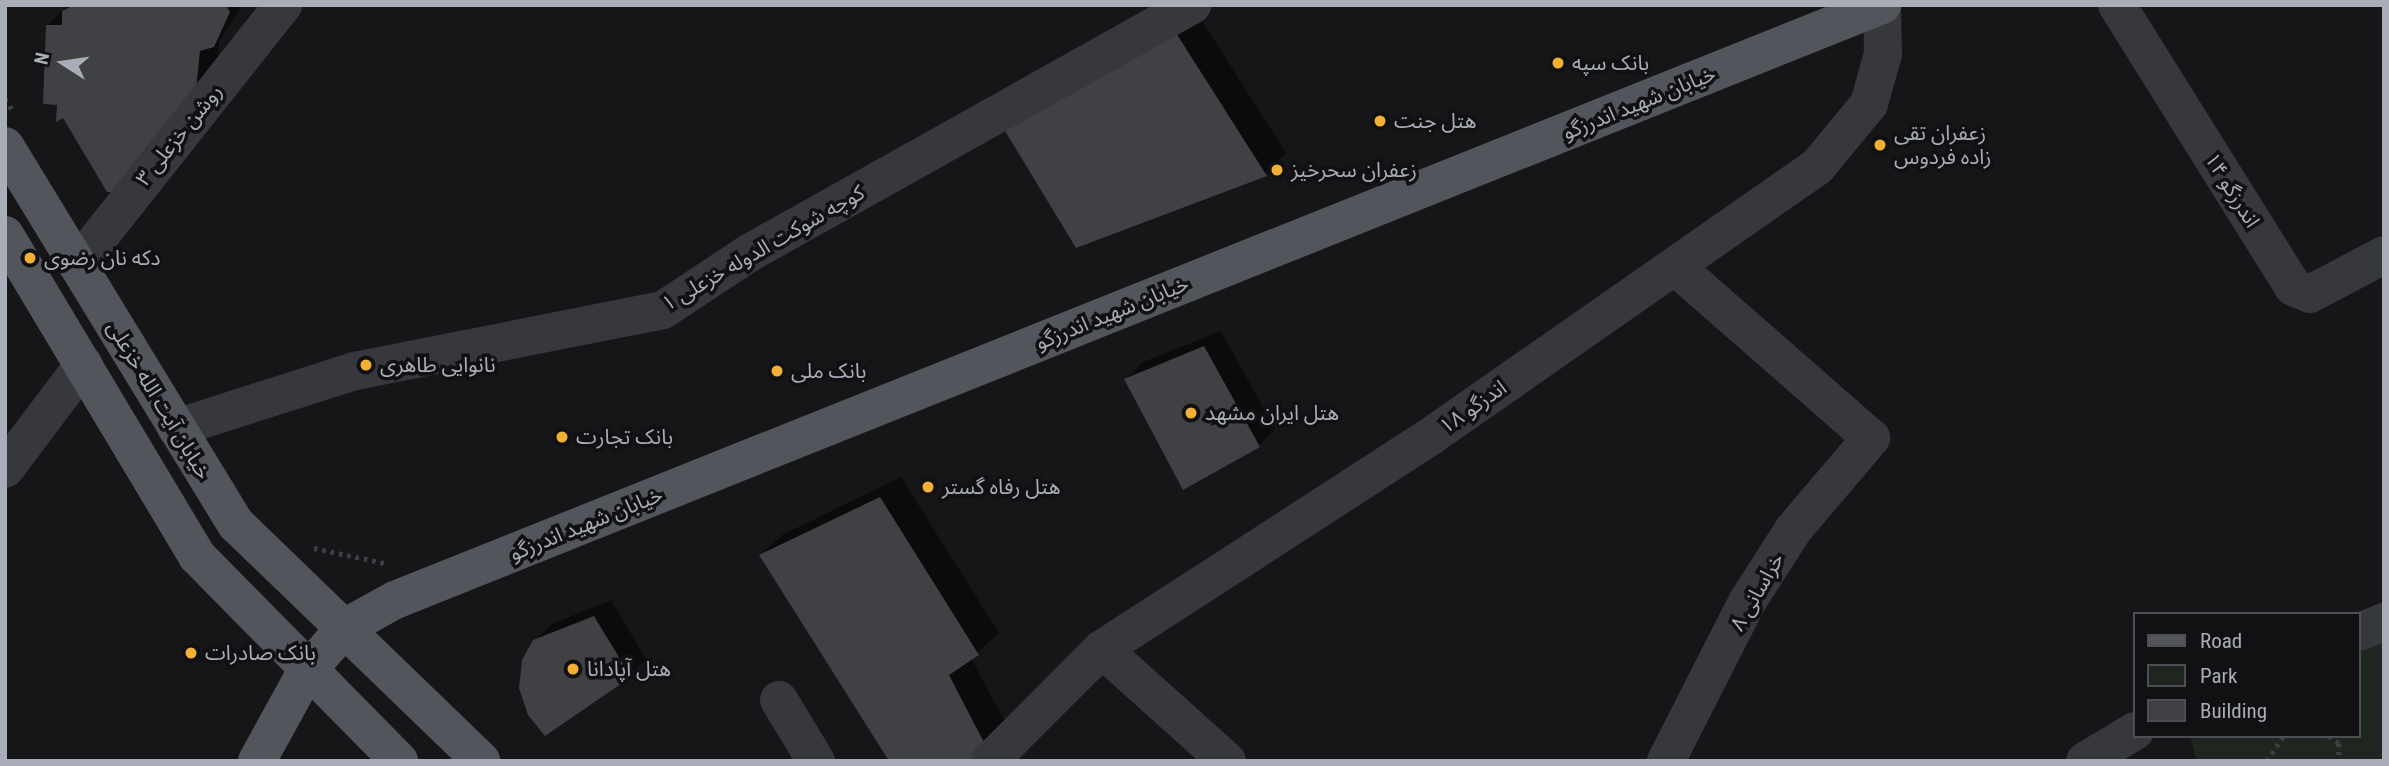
<!DOCTYPE html>
<meta charset="utf-8">
<style>
body{margin:0}
#map{position:relative;width:2389px;height:766px;overflow:hidden;background:#161618;font-family:"Roboto Condensed","Noto Sans Arabic",sans-serif}
div>[style]{position:absolute}
.green>*{inset:0;background:#1e261f}
.shadow>*{inset:0;background:#0007}
.building>*{inset:0;background:#404145}
.path>*{height:4.5px;margin-top:-2.25px;transform-origin:0;background:repeating-linear-gradient(90deg,#3d3f44 0 3.5px,transparent 0 8.5px)}
.minor>*{height:38px;margin:-19px;padding:0 19px;transform-origin:19px;border-radius:19px;background:#37383d}
.major>*{height:38px;margin:-19px;padding:0 19px;transform-origin:19px;border-radius:19px;background:#53555c}
.dots>*{width:19px;height:19px;translate:-50% -50%;box-sizing:border-box;border:4px solid #111113;border-radius:50%}
span{translate:-50% -50%;white-space:nowrap;text-align:center;line-height:1.15;-webkit-text-stroke:7px #111113;paint-order:stroke}
.poi-label{font-size:21px;color:#a8adb8}
.left{translate:0 -50%;text-align:left}
.street-label{font-size:21px;color:#a8adb8}
.frame{position:absolute;inset:0;border:7px solid #a8adb8;pointer-events:none}
.legend{position:absolute;left:2133px;top:612px;width:228px;height:126px;box-sizing:border-box;background:#111113;border:2px solid #4d4f55;margin:0;padding:9px 12px;list-style:none;font-size:21px;color:#a8adb8}
.legend li{display:flex;align-items:center;gap:14px;height:35px}
.legend b{width:35px;border:2px solid #4d4f55}
.north{position:absolute;left:28px;top:28px;width:70px;height:70px;-webkit-text-stroke:5px #111113;paint-order:stroke;rotate:282deg;font-size:19px;font-weight:700;line-height:28px;text-align:center;color:#a8adb8}
.north::after{content:'';display:block;margin:auto;width:24px;height:32px;background:#a8adb8;clip-path:polygon(50% 0,100% 100%,50% 72%,0 100%)}
</style>
<div id="map">
<div class="green">
<i style="clip-path:polygon(2384px 635px,2384px 761px,2197px 761px,2190px 736px,2359px 736px,2359px 645px)"></i>
</div>
<div class="shadow">
<i style="clip-path:polygon(68px 5px,243px 5px,219px 40px,217px 68px,148px 165px,59px 103px,48px 25px)"></i>
<i style="clip-path:polygon(1192px 5px,1286px 153px,1266px 174px,1076px 246px)"></i>
<i style="clip-path:polygon(1221px 331px,1275px 429px,1259px 445px,1126px 379px,1143px 362px)"></i>
<i style="clip-path:polygon(901px 477px,999px 633px,971px 658px,1009px 730px,988px 750px,761px 555px,782px 535px)"></i>
<i style="clip-path:polygon(611px 600px,646px 659px,629px 676px,535px 641px,552px 624px)"></i>
</div>
<div class="building">
<i style="clip-path:polygon(74px 5px,226px 5px,230px 12px,214px 47px,200px 51px,196px 90px,118px 192px,107px 192px,63px 118px,56px 122px,57px 105px,43px 104px,46px 25px,62px 25px,62px 11px)"></i>
<i style="clip-path:polygon(1171px 25px,1267px 176px,1076px 248px,1002px 126px)"></i>
<i style="clip-path:polygon(1204px 346px,1260px 447px,1183px 490px,1124px 379px)"></i>
<i style="clip-path:polygon(880px 497px,979px 655px,949px 675px,989px 752px,975px 761px,889px 761px,759px 555px)"></i>
<i style="clip-path:polygon(594px 616px,631px 677px,545px 736px,528px 715px,519px 688px,522px 660px,533px 640px)"></i>
</div>
<div class="path">
<i style="left:5px;top:99px;width:14px;rotate:56deg"></i>
<i style="left:314px;top:548px;width:72px;rotate:12.1deg"></i>
<i style="left:2329px;top:736px;width:12px;rotate:35deg"></i>
<i style="left:2339px;top:743px;width:18px;rotate:90deg"></i>
<i style="left:2267px;top:761px;width:30px;rotate:-57deg"></i>
</div>
<div class="minor">
<i style="left:2117px;top:5px;width:332px;rotate:58deg"></i>
<i style="left:2293px;top:287px;width:18px;rotate:22deg"></i>
<i style="left:2310px;top:294px;width:84px;rotate:-27.8deg"></i>
<i style="left:77px;top:265px;width:332px;rotate:-51.6deg"></i>
<i style="left:176px;top:428px;width:188px;rotate:-17.7deg"></i>
<i style="left:355px;top:371px;width:314px;rotate:-11.2deg"></i>
<i style="left:663px;top:310px;width:103px;rotate:-33.5deg"></i>
<i style="left:749px;top:253px;width:508px;rotate:-29.24deg"></i>
<i style="left:5px;top:469px;width:131px;rotate:-53deg"></i>
<i style="left:2359px;top:632px;width:27px;rotate:-22deg"></i>
<i style="left:1102px;top:649px;width:168px;rotate:41.9deg"></i>
<i style="left:779px;top:700px;width:71px;rotate:58.8deg"></i>
<i style="left:990px;top:761px;width:158px;rotate:-45deg"></i>
<i style="left:1102px;top:649px;width:392px;rotate:-32.9deg"></i>
<i style="left:1431px;top:436px;width:470px;rotate:-34.9deg"></i>
<i style="left:1817px;top:167px;width:82px;rotate:-50.5deg"></i>
<i style="left:1869px;top:104px;width:52px;rotate:-74.4deg"></i>
<i style="left:1883px;top:54px;width:49px;rotate:-91.2deg"></i>
<i style="left:1666px;top:761px;width:178px;rotate:-63deg"></i>
<i style="left:1747px;top:602px;width:85px;rotate:-57.4deg"></i>
<i style="left:1793px;top:530px;width:121px;rotate:-49.7deg"></i>
<i style="left:1871px;top:438px;width:259px;rotate:-138.8deg"></i>
<i style="left:2085px;top:761px;width:58px;rotate:-31deg"></i>
</div>
<div class="major">
<i style="left:5px;top:146px;width:443px;rotate:58.6deg"></i>
<i style="left:236px;top:524px;width:341px;rotate:44deg"></i>
<i style="left:5px;top:235px;width:374px;rotate:59.1deg"></i>
<i style="left:197px;top:556px;width:288px;rotate:45.4deg"></i>
<i style="left:257px;top:761px;width:102px;rotate:-61.2deg"></i>
<i style="left:306px;top:672px;width:60px;rotate:-48.4deg"></i>
<i style="left:346px;top:627px;width:56px;rotate:-28.9deg"></i>
<i style="left:395px;top:600px;width:1602px;rotate:-21.81deg"></i>
</div>
<div class="dots">
<i style="left:1558px;top:63px;background:#f2b134"></i>
<i style="left:1380px;top:121px;background:#f2b134"></i>
<i style="left:1880px;top:145px;background:#f2b134"></i>
<i style="left:1277px;top:170px;background:#f2b134"></i>
<i style="left:30px;top:258px;background:#f2b134"></i>
<i style="left:366px;top:365px;background:#f2b134"></i>
<i style="left:777px;top:371px;background:#f2b134"></i>
<i style="left:1191px;top:413px;background:#f2b134"></i>
<i style="left:562px;top:437px;background:#f2b134"></i>
<i style="left:928px;top:487px;background:#f2b134"></i>
<i style="left:191px;top:653px;background:#f2b134"></i>
<i style="left:573px;top:669px;background:#f2b134"></i>
</div>
<div class="poi-label">
<span class="left" style="left:1572px;top:63px">بانک سپه</span>
<span class="left" style="left:1394px;top:121px">هتل جنت</span>
<span class="left" style="left:1894px;top:145px">زعفران تقی<br>زاده فردوس</span>
<span class="left" style="left:1291px;top:170px">زعفران سحرخیز</span>
<span class="left" style="left:44px;top:258px">دکه نان رضوی</span>
<span class="left" style="left:380px;top:365px">نانوایی طاهری</span>
<span class="left" style="left:791px;top:371px">بانک ملی</span>
<span class="left" style="left:1205px;top:413px">هتل ایران مشهد</span>
<span class="left" style="left:576px;top:437px">بانک تجارت</span>
<span class="left" style="left:942px;top:487px">هتل رفاه گستر</span>
<span class="left" style="left:205px;top:653px">بانک صادرات</span>
<span class="left" style="left:587px;top:669px">هتل آپادانا</span>
</div>
<div class="street-label">
<span style="left:1639px;top:103px;rotate:-22deg">خیابان شهید اندرزگو</span>
<span style="left:179px;top:135px;rotate:-51deg">روشن خزعلی ۳</span>
<span style="left:2232px;top:190px;rotate:58deg">اندرزگو ۱۴</span>
<span style="left:763px;top:248px;rotate:-30deg">کوچه شوکت الدوله خزعلی ۱</span>
<span style="left:1112px;top:313px;rotate:-22deg">خیابان شهید اندرزگو</span>
<span style="left:159px;top:400px;rotate:59deg">خیابان آیت الله خزعلی</span>
<span style="left:1473px;top:407px;rotate:-35deg">اندزگو ۱۸</span>
<span style="left:586px;top:524px;rotate:-22deg">خیابان شهید اندرزگو</span>
<span style="left:1757px;top:592px;rotate:-60deg">خراسانی ۸</span>
</div>
<div class="frame"></div>
<ul class="legend">
<li><b style="height:9px;background:#53555c"></b>Road</li>
<li><b style="height:19px;background:#1e261f"></b>Park</li>
<li><b style="height:19px;background:#404145"></b>Building</li>
</ul>
<div class="north">N</div>
</div>
